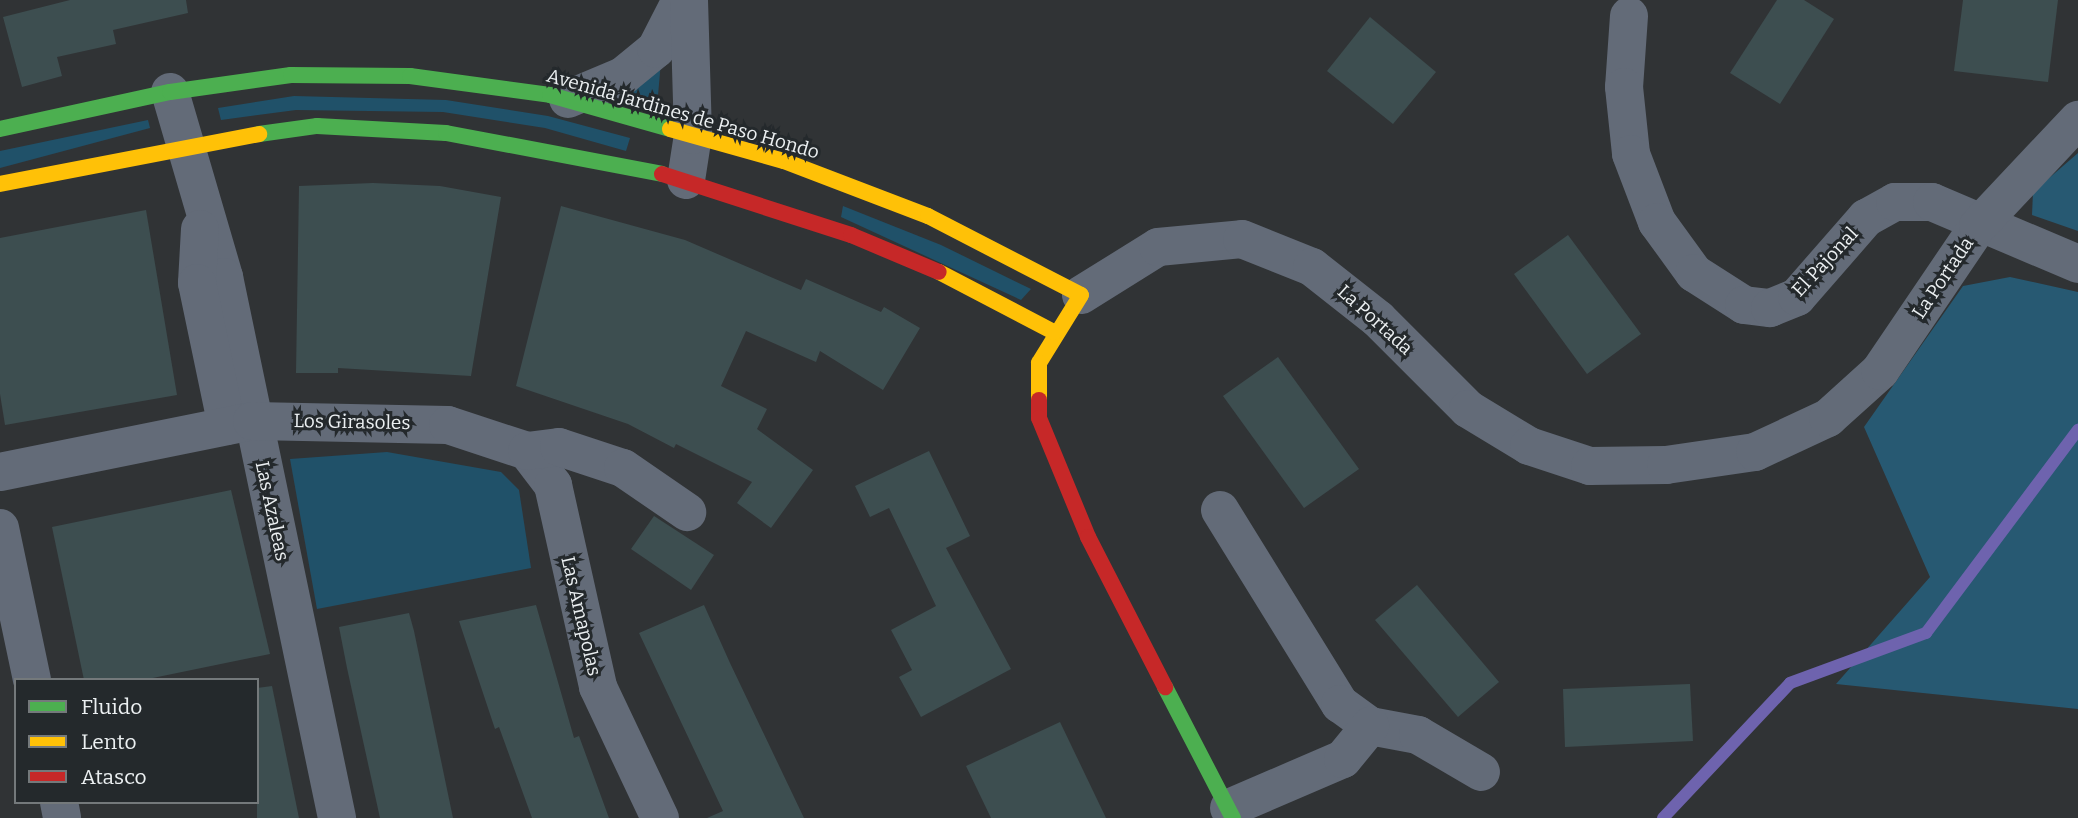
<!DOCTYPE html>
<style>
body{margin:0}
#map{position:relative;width:2078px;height:818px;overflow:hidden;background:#303335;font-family:Bitter,serif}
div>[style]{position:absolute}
.green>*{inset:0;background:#205169}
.forest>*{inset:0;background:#275972}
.stream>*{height:12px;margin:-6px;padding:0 6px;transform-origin:6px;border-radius:6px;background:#6e63ae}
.building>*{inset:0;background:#3d4e50}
.street>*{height:38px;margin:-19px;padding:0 19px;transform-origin:19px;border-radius:19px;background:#636b78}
.fast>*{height:16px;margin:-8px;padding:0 8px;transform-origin:8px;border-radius:8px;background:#4caf50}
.slow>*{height:16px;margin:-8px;padding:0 8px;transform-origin:8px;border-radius:8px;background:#ffc107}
.jam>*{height:16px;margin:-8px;padding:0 8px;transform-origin:8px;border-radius:8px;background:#c62828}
span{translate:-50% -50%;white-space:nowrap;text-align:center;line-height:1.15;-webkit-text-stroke:6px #24292c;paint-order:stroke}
.street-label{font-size:19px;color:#ecf0f2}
.legend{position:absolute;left:14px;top:678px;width:245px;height:126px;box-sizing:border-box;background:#24292c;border:2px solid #74797b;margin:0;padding:9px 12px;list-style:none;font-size:21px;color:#ecf0f2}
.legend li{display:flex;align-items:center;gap:14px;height:35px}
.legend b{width:35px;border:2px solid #74797b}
</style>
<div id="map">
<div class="green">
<i style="clip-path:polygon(661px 61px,657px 107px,616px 92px)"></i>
<i style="clip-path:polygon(294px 96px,446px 100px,548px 116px,630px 138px,626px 151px,545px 128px,443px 112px,296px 110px,221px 120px,218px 108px)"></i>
<i style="clip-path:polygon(148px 120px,150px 128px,0 168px,0 151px)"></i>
<i style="clip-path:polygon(843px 206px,941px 245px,1031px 289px,1021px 300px,841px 217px)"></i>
<i style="clip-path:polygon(387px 452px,501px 472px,519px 490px,531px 568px,317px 609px,290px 459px)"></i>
</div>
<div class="forest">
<i style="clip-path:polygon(2078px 153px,2078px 231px,2032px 215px,2033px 192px)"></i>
<i style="clip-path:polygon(2010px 277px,2078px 292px,2078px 709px,1836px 684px,1930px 577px,1864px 427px,1963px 286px)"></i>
</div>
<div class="stream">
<i style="left:1663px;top:818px;width:185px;rotate:-46.7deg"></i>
<i style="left:1790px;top:683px;width:145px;rotate:-20.2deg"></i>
<i style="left:1926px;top:633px;width:254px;rotate:-53.2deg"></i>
</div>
<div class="building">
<i style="clip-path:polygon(70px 0,186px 0,188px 13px,113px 30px,116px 44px,57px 57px,62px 76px,22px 87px,3px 17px)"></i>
<i style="clip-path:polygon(1777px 0,1804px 0,1834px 19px,1780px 104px,1730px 73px)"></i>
<i style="clip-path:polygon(1963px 0,2058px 0,2048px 82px,1954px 71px)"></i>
<i style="clip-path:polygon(1370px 17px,1436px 72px,1393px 124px,1327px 71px)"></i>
<i style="clip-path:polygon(373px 183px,440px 186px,501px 197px,471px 376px,338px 368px,338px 373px,296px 373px,299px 186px)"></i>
<i style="clip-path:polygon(561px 206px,685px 240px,801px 290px,806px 279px,881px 312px,884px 307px,920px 328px,883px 390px,820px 351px,816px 362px,746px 331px,721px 386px,767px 409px,757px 429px,813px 470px,771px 528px,737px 503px,752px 482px,676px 444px,674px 448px,628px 424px,516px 386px)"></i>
<i style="clip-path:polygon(146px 210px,177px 395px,5px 425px,0 394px,0 238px)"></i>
<i style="clip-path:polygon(1568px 235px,1641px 334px,1587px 374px,1514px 274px)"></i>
<i style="clip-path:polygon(1278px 357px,1359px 469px,1304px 508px,1223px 396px)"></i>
<i style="clip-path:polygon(929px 451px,970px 536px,946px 548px,1011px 669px,921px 717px,899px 677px,912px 670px,891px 630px,936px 606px,889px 508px,870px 517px,855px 486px)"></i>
<i style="clip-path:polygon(231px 490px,270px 654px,143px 680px,84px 680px,52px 527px)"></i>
<i style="clip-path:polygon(654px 516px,714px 555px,691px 590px,631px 549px)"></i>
<i style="clip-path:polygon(1417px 585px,1499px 682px,1458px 717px,1375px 620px)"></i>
<i style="clip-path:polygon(536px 605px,574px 738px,579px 736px,609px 818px,532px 818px,499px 727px,495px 729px,459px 621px)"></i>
<i style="clip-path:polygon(704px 605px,730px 663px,804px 818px,707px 818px,723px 811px,639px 633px)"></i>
<i style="clip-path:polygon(409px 613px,414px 631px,453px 818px,380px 818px,347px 668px,339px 627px)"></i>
<i style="clip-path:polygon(1690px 684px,1693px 741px,1565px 747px,1563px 689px)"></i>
<i style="clip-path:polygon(272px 686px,299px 818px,257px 818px,257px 688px)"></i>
<i style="clip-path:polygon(1060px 722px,1106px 818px,991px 818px,966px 766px)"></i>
</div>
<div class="street">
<i style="left:1629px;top:16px;width:71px;rotate:94deg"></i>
<i style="left:1624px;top:87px;width:67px;rotate:84deg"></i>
<i style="left:1631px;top:154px;width:73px;rotate:69.1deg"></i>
<i style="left:1657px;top:222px;width:63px;rotate:54deg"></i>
<i style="left:1694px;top:273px;width:59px;rotate:32.6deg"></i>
<i style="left:1744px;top:305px;width:26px;rotate:7deg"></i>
<i style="left:1770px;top:308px;width:29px;rotate:-22deg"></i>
<i style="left:1797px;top:297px;width:105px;rotate:-48.9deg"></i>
<i style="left:1866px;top:218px;width:33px;rotate:-29deg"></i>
<i style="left:1895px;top:202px;width:37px"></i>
<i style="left:1932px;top:202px;width:159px;rotate:23deg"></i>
<i style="left:170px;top:92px;width:193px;rotate:73.7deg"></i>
<i style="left:224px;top:277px;width:553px;rotate:78.2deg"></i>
<i style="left:568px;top:99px;width:60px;rotate:-22.7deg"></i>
<i style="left:623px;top:76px;width:43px;rotate:-39.3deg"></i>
<i style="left:656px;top:49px;width:55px;rotate:-63deg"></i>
<i style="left:686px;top:180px;width:46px;rotate:-81.2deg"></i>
<i style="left:693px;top:135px;width:135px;rotate:-91.7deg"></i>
<i style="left:200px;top:229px;width:54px;rotate:93.2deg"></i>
<i style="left:197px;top:283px;width:146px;rotate:78.2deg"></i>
<i style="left:1081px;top:295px;width:91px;rotate:-31.9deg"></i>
<i style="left:1158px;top:247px;width:84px;rotate:-5.4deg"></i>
<i style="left:1242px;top:239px;width:75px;rotate:21.8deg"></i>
<i style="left:1312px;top:267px;width:84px;rotate:38.2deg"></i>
<i style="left:1378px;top:319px;width:127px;rotate:45deg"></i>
<i style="left:1468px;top:409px;width:71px;rotate:31.2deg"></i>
<i style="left:1529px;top:446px;width:64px;rotate:18.2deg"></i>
<i style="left:1590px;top:466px;width:76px;rotate:-0.8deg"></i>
<i style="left:1666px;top:465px;width:90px;rotate:-8.3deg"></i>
<i style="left:1755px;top:452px;width:81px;rotate:-25deg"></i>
<i style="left:1828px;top:418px;width:70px;rotate:-42.1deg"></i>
<i style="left:1880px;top:371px;width:175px;rotate:-55.9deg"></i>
<i style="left:1978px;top:226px;width:146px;rotate:-46.7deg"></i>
<i style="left:527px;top:451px;width:43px;rotate:52.6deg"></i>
<i style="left:553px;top:485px;width:207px;rotate:77.4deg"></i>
<i style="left:598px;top:687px;width:145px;rotate:64.7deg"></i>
<i style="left:0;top:472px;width:257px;rotate:-11.4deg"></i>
<i style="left:252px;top:421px;width:196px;rotate:1.2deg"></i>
<i style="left:448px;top:425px;width:83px;rotate:18.2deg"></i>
<i style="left:527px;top:451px;width:32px;rotate:-7deg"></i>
<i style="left:559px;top:447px;width:67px;rotate:18.2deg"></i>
<i style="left:623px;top:468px;width:78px;rotate:34.5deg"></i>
<i style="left:1220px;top:510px;width:228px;rotate:58.3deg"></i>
<i style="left:1340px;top:704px;width:37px;rotate:36deg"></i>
<i style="left:1370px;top:726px;width:49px;rotate:10.6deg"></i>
<i style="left:1418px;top:735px;width:73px;rotate:30.4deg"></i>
<i style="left:0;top:528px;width:155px;rotate:78.1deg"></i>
<i style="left:59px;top:802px;width:16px;rotate:79deg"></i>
<i style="left:1229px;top:808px;width:124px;rotate:-23.3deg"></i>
<i style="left:1343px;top:759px;width:43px;rotate:-50.7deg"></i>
</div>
<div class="fast">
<i style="left:0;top:129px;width:174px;rotate:-12.3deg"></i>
<i style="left:170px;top:92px;width:122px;rotate:-8deg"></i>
<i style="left:291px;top:75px;width:119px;rotate:0.5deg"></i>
<i style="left:410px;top:76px;width:141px;rotate:7.7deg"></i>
<i style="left:550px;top:95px;width:125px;rotate:15.8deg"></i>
<i style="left:259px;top:134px;width:59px;rotate:-7.9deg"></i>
<i style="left:317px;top:126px;width:129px;rotate:3.1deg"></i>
<i style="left:446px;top:133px;width:220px;rotate:10.7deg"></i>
<i style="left:1165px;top:687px;width:148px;rotate:62.6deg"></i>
</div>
<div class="slow">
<i style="left:670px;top:129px;width:118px;rotate:15.7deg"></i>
<i style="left:784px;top:161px;width:154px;rotate:20.9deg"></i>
<i style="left:928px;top:216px;width:172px;rotate:27.3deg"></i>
<i style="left:1081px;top:295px;width:80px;rotate:121.7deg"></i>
<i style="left:1039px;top:363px;width:37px;rotate:90deg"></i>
<i style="left:0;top:184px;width:264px;rotate:-10.9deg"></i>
<i style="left:939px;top:272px;width:130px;rotate:27.6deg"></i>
</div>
<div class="jam">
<i style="left:662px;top:174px;width:199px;rotate:17.9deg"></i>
<i style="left:851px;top:235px;width:95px;rotate:22.8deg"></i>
<i style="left:1039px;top:400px;width:18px;rotate:90deg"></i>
<i style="left:1039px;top:418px;width:129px;rotate:67.6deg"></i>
<i style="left:1088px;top:537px;width:169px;rotate:62.8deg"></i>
</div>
<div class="street-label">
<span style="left:683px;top:114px;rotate:16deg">Avenida Jardines de Paso Hondo</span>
<span style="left:1825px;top:262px;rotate:-47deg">El Pajonal</span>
<span style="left:1943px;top:278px;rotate:-56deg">La Portada</span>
<span style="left:1375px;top:320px;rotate:42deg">La Portada</span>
<span style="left:352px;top:422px;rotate:1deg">Los Girasoles</span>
<span style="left:272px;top:511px;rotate:78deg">Las Azaleas</span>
<span style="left:581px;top:616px;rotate:77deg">Las Amapolas</span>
</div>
<ul class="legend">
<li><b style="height:9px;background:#4caf50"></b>Fluido</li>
<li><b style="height:9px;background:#ffc107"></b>Lento</li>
<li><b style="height:9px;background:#c62828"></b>Atasco</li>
</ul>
</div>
